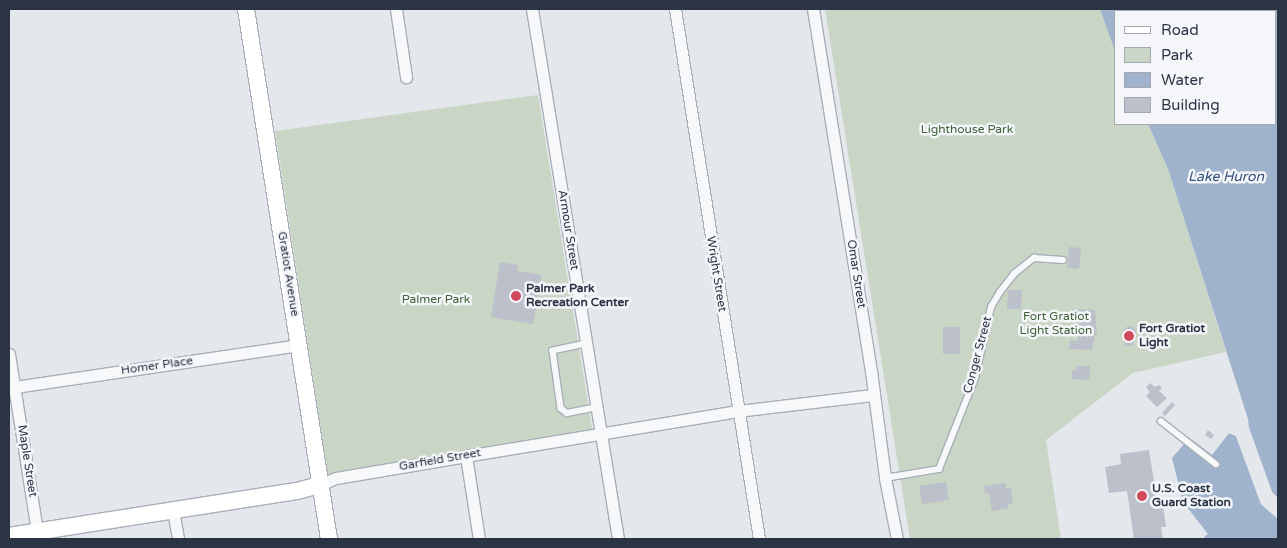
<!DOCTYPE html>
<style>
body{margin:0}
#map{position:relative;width:1287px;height:548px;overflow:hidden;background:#e4e7ec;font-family:"Varela Round",sans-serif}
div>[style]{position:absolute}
.green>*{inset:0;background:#c9d6c5}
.water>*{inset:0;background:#9fb4cc}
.pier>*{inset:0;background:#e4e7ec}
.building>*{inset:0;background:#bbc0ca}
.roads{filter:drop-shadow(1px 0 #a9aeb7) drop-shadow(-1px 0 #a9aeb7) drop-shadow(0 1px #a9aeb7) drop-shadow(0 -1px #a9aeb7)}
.lane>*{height:5.5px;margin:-2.75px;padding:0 2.75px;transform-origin:2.75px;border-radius:2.75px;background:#f7f8fa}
.street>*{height:11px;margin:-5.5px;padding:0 5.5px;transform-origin:5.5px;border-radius:5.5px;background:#f7f8fa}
.secondary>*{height:16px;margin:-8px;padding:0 8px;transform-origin:8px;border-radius:8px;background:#fff}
.dots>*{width:14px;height:14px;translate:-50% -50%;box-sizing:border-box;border:2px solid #f4f6f9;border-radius:50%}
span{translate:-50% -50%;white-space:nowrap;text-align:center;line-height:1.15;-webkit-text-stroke:5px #f4f6f9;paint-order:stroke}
.park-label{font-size:12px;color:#3f6138}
.street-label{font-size:12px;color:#2b3445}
.poi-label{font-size:12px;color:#2b3445;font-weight:700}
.left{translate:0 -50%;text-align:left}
.water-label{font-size:14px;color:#34527a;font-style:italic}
.frame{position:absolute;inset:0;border:10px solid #2b3445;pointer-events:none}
.legend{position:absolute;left:1114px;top:10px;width:162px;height:115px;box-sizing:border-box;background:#f4f6f9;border:1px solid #a4a8b1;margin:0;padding:6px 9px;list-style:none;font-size:15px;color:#2b3445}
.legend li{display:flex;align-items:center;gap:10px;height:25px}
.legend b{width:25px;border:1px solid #a4a8b1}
</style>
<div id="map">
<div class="green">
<i style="clip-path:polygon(825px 9px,1101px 10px,1116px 54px,1116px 124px,1148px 124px,1168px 169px,1226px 352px,1133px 373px,1046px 440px,1061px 539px,910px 539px)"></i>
<i style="clip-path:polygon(538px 95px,593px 434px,328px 474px,275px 131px)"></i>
</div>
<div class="water">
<i style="clip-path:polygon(1100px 9px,1278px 9px,1278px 498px,1272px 492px,1249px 428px,1248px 419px,1168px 169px,1148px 124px,1276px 124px,1276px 11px,1116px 11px,1116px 54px)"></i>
<i style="clip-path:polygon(1229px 433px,1236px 436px,1261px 504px,1278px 519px,1278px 539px,1202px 539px,1208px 534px,1183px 502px,1172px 458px,1184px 444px,1187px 446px,1192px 439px,1212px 454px)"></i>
</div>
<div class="pier">
<i style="clip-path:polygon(1246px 428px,1249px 428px,1272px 492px,1278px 500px,1269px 493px)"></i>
<i style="clip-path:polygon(1227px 431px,1239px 435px,1264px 502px,1278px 515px,1278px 519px,1261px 504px,1236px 436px,1229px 433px,1212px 455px,1190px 438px,1193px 437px,1212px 451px)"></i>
</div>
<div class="building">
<i style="clip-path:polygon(1069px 247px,1081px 248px,1079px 269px,1067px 268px)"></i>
<i style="clip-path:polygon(500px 262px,518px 265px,517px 271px,542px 275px,533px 324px,491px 317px)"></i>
<i style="clip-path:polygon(1008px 290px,1022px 290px,1021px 309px,1007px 309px)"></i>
<i style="clip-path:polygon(1072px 309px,1095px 310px,1097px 335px,1095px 335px,1092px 350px,1069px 349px,1070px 340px,1078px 341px,1079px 331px,1075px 331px,1075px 325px,1079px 325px,1080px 317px,1071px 317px)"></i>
<i style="clip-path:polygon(1128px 326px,1133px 327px,1136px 331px,1133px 346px,1125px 346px,1123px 331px)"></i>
<i style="clip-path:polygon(943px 327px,960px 327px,960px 354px,943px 354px)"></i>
<i style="clip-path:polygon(1076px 366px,1090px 366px,1089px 380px,1072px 379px,1072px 370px,1076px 371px)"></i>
<i style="clip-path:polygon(1150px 383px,1155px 387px,1159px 385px,1162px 388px,1159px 391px,1167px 398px,1157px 407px,1146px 396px,1150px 392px,1146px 387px)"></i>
<i style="clip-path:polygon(1172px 402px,1175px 405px,1165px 416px,1162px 413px)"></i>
<i style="clip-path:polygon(1208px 430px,1214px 435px,1211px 439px,1205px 435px)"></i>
<i style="clip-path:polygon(1149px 450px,1157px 500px,1162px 499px,1166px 527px,1161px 527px,1163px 539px,1134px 539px,1127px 491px,1109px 493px,1105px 467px,1121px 464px,1120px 454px)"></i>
<i style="clip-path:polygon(946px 482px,949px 500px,922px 504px,919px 486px)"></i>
<i style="clip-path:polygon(1006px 483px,1006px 488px,1011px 488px,1013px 503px,1008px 504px,1009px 508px,992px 511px,989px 493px,985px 493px,984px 486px)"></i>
</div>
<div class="roads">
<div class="lane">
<i style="left:586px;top:344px;width:34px;rotate:168deg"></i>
<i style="left:553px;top:351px;width:58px;rotate:82deg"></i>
<i style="left:561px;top:408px;width:8px;rotate:40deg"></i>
<i style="left:567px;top:413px;width:31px;rotate:-11deg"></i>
<i style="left:1161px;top:421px;width:70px;rotate:38deg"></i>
<i style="left:885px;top:478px;width:55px;rotate:-9.5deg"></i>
<i style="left:939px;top:469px;width:98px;rotate:-68.4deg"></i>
<i style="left:975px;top:378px;width:73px;rotate:-77.3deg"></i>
<i style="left:991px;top:307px;width:17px;rotate:-59deg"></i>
<i style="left:1000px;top:292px;width:23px;rotate:-52deg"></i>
<i style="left:1014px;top:274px;width:26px;rotate:-39deg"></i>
<i style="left:1034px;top:258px;width:29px;rotate:4deg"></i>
</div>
<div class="street">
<i style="left:396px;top:9px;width:69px;rotate:81.6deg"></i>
<i style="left:532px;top:9px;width:537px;rotate:80.78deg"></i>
<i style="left:675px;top:9px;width:537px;rotate:80.99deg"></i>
<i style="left:813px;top:9px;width:367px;rotate:80.9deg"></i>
<i style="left:871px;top:371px;width:108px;rotate:82.5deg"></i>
<i style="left:885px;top:478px;width:62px;rotate:78.9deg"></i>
<i style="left:9px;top:354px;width:186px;rotate:81deg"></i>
<i style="left:15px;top:387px;width:287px;rotate:-8.4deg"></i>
<i style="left:466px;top:456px;width:84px;rotate:81.1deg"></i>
<i style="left:320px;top:485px;width:17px;rotate:-24deg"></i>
<i style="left:336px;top:478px;width:132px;rotate:-9.6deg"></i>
<i style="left:466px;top:456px;width:276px;rotate:-9.4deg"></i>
<i style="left:738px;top:411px;width:136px;rotate:-6.8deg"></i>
<i style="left:173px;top:510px;width:29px;rotate:80deg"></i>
</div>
<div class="secondary">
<i style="left:246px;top:9px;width:536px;rotate:81.1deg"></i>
<i style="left:9px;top:536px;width:291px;rotate:-8.9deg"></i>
<i style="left:297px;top:491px;width:24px;rotate:-15deg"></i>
</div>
</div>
<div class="dots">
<i style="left:516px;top:296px;background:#d1495b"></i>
<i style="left:1129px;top:336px;background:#d1495b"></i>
<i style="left:1142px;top:496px;background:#d1495b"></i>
</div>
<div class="park-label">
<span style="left:967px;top:130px">Lighthouse Park</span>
<span style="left:436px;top:300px">Palmer Park</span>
<span style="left:1056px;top:324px">Fort Gratiot<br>Light Station</span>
</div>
<div class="street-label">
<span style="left:568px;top:230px;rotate:81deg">Armour Street</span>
<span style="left:288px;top:274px;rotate:81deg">Gratiot Avenue</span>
<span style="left:716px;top:274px;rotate:81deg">Wright Street</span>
<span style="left:856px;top:274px;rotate:81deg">Omar Street</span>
<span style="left:978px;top:355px;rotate:-75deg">Conger Street</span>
<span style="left:157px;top:366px;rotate:-8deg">Homer Place</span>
<span style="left:440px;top:460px;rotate:-10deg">Garfield Street</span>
<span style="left:27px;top:461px;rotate:81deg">Maple Street</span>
</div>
<div class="poi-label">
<span class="left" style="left:526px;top:296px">Palmer Park<br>Recreation Center</span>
<span class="left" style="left:1139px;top:336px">Fort Gratiot<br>Light</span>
<span class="left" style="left:1152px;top:496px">U.S. Coast<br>Guard Station</span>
</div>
<div class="water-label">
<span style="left:1226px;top:177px">Lake Huron</span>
</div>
<div class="frame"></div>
<ul class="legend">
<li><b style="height:6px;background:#fff"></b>Road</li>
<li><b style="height:14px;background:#c9d6c5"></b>Park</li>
<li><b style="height:14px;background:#9fb4cc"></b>Water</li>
<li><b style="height:14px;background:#bbc0ca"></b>Building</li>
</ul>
</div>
